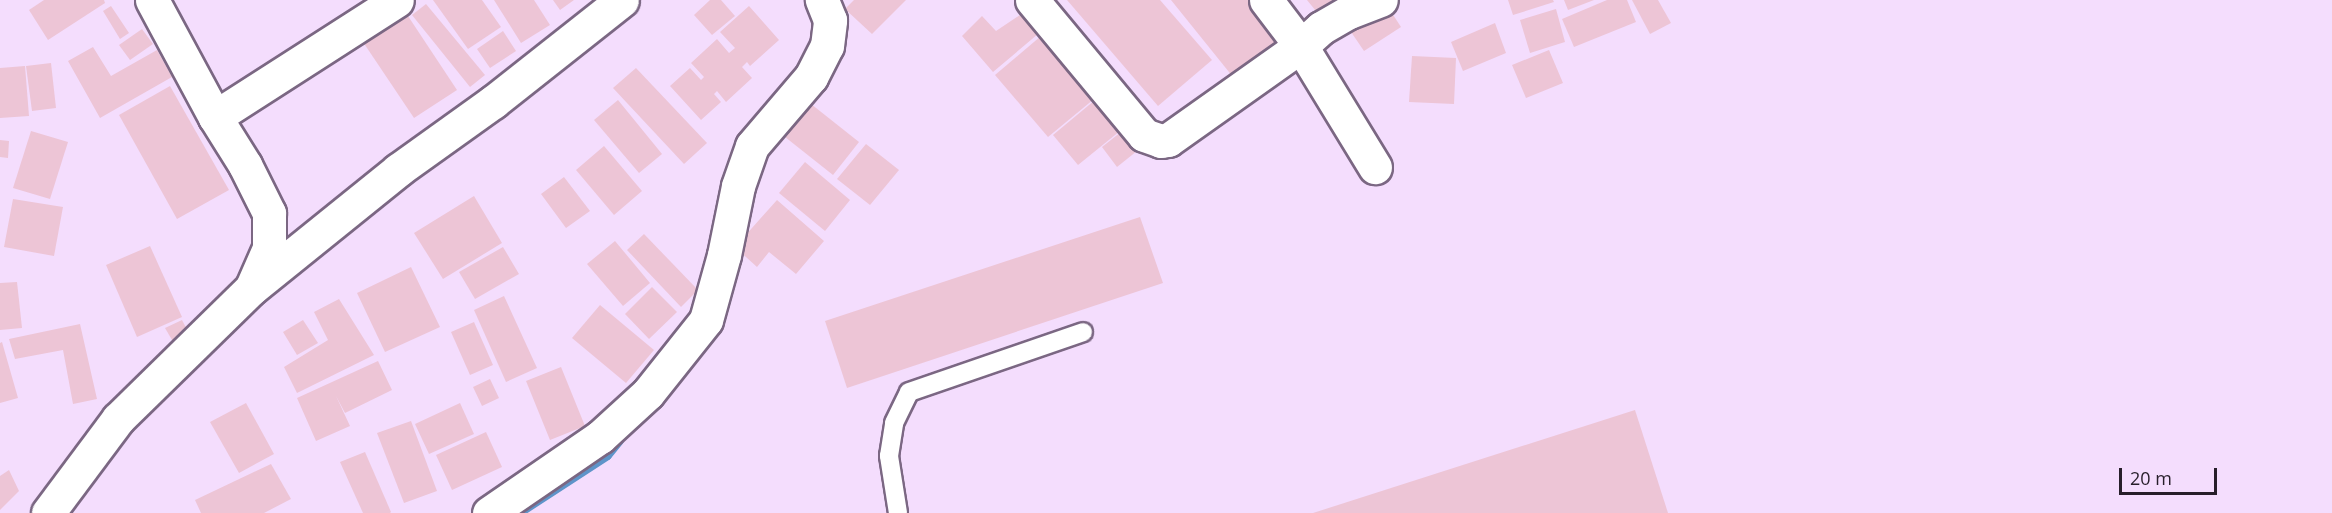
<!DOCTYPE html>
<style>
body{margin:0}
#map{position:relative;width:2332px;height:513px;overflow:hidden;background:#f4ddfd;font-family:"Open Sans",sans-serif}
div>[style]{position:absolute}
.stream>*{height:9px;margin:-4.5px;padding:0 4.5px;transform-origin:4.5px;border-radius:4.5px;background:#5e94c9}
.building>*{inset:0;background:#edc5d6}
.roads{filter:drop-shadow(2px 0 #7b6783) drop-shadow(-2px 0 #7b6783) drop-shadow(0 2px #7b6783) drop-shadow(0 -2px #7b6783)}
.service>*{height:18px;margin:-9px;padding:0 9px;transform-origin:9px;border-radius:9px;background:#fff}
.minor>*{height:33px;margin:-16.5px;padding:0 16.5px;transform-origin:16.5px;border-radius:16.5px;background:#fff}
span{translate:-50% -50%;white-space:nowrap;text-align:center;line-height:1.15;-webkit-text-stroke:5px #f4ddfd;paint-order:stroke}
.scale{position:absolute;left:2119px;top:468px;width:98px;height:27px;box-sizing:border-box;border:3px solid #271e2a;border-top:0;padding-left:8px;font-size:18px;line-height:21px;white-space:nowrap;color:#271e2a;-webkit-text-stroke:4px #f4ddfd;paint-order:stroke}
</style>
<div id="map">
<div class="stream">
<i style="left:518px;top:513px;width:106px;rotate:-33.1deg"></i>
<i style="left:607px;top:455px;width:19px;rotate:-51deg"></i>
</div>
<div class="building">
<i style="clip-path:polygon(44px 0,104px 0,105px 3px,48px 40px,29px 10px)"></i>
<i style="clip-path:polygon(433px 0,482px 0,501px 27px,468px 49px)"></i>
<i style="clip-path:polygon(494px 0,534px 0,550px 25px,521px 43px)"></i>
<i style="clip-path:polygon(553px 0,574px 0,560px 10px)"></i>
<i style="clip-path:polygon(710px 0,721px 0,735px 16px,712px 35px,694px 15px)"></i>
<i style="clip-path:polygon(854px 0,906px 0,872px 34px,845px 9px)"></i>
<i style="clip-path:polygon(1067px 0,1160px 0,1212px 60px,1158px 106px)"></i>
<i style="clip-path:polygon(1171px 0,1250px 0,1281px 39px,1233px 77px)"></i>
<i style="clip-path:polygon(1307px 0,1340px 0,1320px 16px)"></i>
<i style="clip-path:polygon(1508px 0,1553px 0,1554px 2px,1513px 15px)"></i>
<i style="clip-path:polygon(1564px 0,1594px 0,1568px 10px)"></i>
<i style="clip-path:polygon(1607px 0,1627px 0,1636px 22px,1574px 47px,1562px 19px)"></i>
<i style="clip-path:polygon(1632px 0,1658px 0,1671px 23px,1650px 34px)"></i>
<i style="clip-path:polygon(426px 4px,485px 75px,470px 87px,412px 15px)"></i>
<i style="clip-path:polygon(1386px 4px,1401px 27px,1364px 51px,1349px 29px)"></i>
<i style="clip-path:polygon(111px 6px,129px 33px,120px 39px,103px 11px)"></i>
<i style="clip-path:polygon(749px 6px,779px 40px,750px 66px,747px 62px,742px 67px,752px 78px,726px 102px,717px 91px,714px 94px,721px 102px,701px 120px,670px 86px,690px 68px,701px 80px,704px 77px,691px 63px,717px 39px,729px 53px,735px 48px,720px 32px)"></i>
<i style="clip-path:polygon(1556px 9px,1565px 42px,1530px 53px,1520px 20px)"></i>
<i style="clip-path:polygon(404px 10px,457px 90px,414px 118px,361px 39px)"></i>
<i style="clip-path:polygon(1020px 15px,1038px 34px,993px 72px,962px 36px,982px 16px,996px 31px)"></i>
<i style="clip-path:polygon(1495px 23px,1506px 53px,1463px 71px,1451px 42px)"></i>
<i style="clip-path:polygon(142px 29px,153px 44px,130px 60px,119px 45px)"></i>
<i style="clip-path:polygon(503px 31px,516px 51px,490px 68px,477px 49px)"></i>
<i style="clip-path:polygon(1041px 36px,1094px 99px,1048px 137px,995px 75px)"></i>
<i style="clip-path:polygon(93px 47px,111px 76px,157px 50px,172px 77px,100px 118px,68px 61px)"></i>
<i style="clip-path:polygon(1549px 50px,1563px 83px,1526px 98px,1512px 65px)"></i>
<i style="clip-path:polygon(1412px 56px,1456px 58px,1454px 104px,1409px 102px)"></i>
<i style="clip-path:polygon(51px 63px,56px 108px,32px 111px,26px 66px)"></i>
<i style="clip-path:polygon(25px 66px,29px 116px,0 118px,0 68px)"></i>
<i style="clip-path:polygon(636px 68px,707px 143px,684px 164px,613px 88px)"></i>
<i style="clip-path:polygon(170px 86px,229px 190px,177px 219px,119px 115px)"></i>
<i style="clip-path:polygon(618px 100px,662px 154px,639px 173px,594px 120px)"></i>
<i style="clip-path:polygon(806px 100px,859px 142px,833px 175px,780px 133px)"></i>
<i style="clip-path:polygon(1095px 100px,1120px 131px,1078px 165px,1053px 135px)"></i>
<i style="clip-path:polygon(31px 131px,68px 142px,50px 199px,13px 188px)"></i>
<i style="clip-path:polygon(1121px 132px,1137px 151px,1117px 167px,1102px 147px)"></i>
<i style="clip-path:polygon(0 140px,9px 141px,8px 158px,0 157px)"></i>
<i style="clip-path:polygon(866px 144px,899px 170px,870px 205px,837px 179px)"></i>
<i style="clip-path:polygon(604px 146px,642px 191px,614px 215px,576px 170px)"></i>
<i style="clip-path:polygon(805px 162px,850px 200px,825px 231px,779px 193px)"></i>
<i style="clip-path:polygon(564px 177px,590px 211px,566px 228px,541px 194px)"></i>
<i style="clip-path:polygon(474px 196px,502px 243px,443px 279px,414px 233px)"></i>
<i style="clip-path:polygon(13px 199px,63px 207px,54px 256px,4px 247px)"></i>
<i style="clip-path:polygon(777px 200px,824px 241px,796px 274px,769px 252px,757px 267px,735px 247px)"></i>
<i style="clip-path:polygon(1140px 217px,1163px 283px,847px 388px,825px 321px)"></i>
<i style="clip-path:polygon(644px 234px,698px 290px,681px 307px,627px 250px)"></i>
<i style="clip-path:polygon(615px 241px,650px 283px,623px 306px,587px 264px)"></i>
<i style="clip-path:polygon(150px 246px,182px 317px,137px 337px,106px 265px)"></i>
<i style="clip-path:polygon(503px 247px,519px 274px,475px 299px,459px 272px)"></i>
<i style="clip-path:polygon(411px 267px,440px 327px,385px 352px,357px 293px)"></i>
<i style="clip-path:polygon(17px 282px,22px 328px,0 330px,0 283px)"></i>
<i style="clip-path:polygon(652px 287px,677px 312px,649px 339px,625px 314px)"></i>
<i style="clip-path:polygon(504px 296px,537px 368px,506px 382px,474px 310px)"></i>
<i style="clip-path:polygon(339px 299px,374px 355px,297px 393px,284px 367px,328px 340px,314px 312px)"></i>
<i style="clip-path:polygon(600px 305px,654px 350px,626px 383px,572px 338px)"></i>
<i style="clip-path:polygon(182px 320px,191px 337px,175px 345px,165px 328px)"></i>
<i style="clip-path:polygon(303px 320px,318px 343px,297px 355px,283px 332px)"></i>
<i style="clip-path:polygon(474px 322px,493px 365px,470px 375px,451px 332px)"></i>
<i style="clip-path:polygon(80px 324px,97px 399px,73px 404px,63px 350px,15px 359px,9px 339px)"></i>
<i style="clip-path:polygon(2px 342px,18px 398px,0 403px,0 343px)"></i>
<i style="clip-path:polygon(378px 361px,392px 390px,345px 413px,336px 396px,350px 426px,316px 441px,297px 398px)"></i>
<i style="clip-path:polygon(561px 367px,585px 426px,550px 440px,526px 381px)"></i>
<i style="clip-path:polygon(490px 379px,499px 398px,482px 406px,473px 387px)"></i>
<i style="clip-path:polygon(246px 403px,274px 454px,239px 473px,210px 422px)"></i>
<i style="clip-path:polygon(460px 403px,474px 434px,429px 454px,415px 424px)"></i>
<i style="clip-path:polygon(1635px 410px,1668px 513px,1313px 513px)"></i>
<i style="clip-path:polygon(411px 421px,437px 491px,404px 503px,377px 433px)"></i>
<i style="clip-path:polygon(486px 432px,502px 467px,452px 490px,436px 455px)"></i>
<i style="clip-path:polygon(365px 452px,391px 512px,390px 513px,363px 513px,340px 462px)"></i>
<i style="clip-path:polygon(271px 464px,291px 499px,264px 513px,201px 513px,195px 500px)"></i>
<i style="clip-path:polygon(9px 470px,19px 491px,0 510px,0 476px)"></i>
</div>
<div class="roads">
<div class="service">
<i style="left:898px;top:513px;width:58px;rotate:-99deg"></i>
<i style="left:889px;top:456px;width:33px;rotate:-81deg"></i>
<i style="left:894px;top:423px;width:34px;rotate:-64deg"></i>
<i style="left:909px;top:392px;width:184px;rotate:-19deg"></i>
</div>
<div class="minor">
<i style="left:152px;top:0;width:133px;rotate:61.7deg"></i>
<i style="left:215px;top:117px;width:57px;rotate:58deg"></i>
<i style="left:245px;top:165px;width:54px;rotate:63.4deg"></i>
<i style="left:269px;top:213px;width:35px;rotate:90deg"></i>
<i style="left:269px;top:248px;width:43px;rotate:113.6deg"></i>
<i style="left:1032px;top:0;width:175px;rotate:50.3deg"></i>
<i style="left:1144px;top:135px;width:18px;rotate:19deg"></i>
<i style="left:1161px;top:141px;width:7px;rotate:-8deg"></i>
<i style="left:1168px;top:140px;width:163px;rotate:-35.3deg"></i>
<i style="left:1301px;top:46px;width:27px;rotate:-42deg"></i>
<i style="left:1321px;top:28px;width:32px;rotate:-30deg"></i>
<i style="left:1349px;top:12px;width:34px;rotate:-21deg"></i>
<i style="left:1266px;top:0;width:58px;rotate:52.7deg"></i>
<i style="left:1301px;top:46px;width:142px;rotate:58.6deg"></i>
<i style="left:215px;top:117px;width:216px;rotate:-32.7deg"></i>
<i style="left:48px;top:513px;width:117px;rotate:-53.3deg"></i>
<i style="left:118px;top:419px;width:187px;rotate:-44.4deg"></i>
<i style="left:252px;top:288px;width:188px;rotate:-38.9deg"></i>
<i style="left:398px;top:170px;width:117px;rotate:-35.6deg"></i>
<i style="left:493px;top:102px;width:164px;rotate:-38.3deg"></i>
<i style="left:489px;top:513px;width:135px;rotate:-34.4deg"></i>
<i style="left:600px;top:437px;width:65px;rotate:-42.5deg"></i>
<i style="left:648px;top:393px;width:93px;rotate:-51.5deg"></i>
<i style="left:706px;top:320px;width:67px;rotate:-74.5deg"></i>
<i style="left:724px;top:255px;width:70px;rotate:-78.5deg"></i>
<i style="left:738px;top:186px;width:42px;rotate:-70.7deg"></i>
<i style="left:752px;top:146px;width:91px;rotate:-49.5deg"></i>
<i style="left:811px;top:77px;width:35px;rotate:-63deg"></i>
<i style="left:827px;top:46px;width:26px;rotate:-83deg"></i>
<i style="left:830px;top:20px;width:22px;rotate:-112deg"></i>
</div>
</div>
<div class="scale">20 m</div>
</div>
